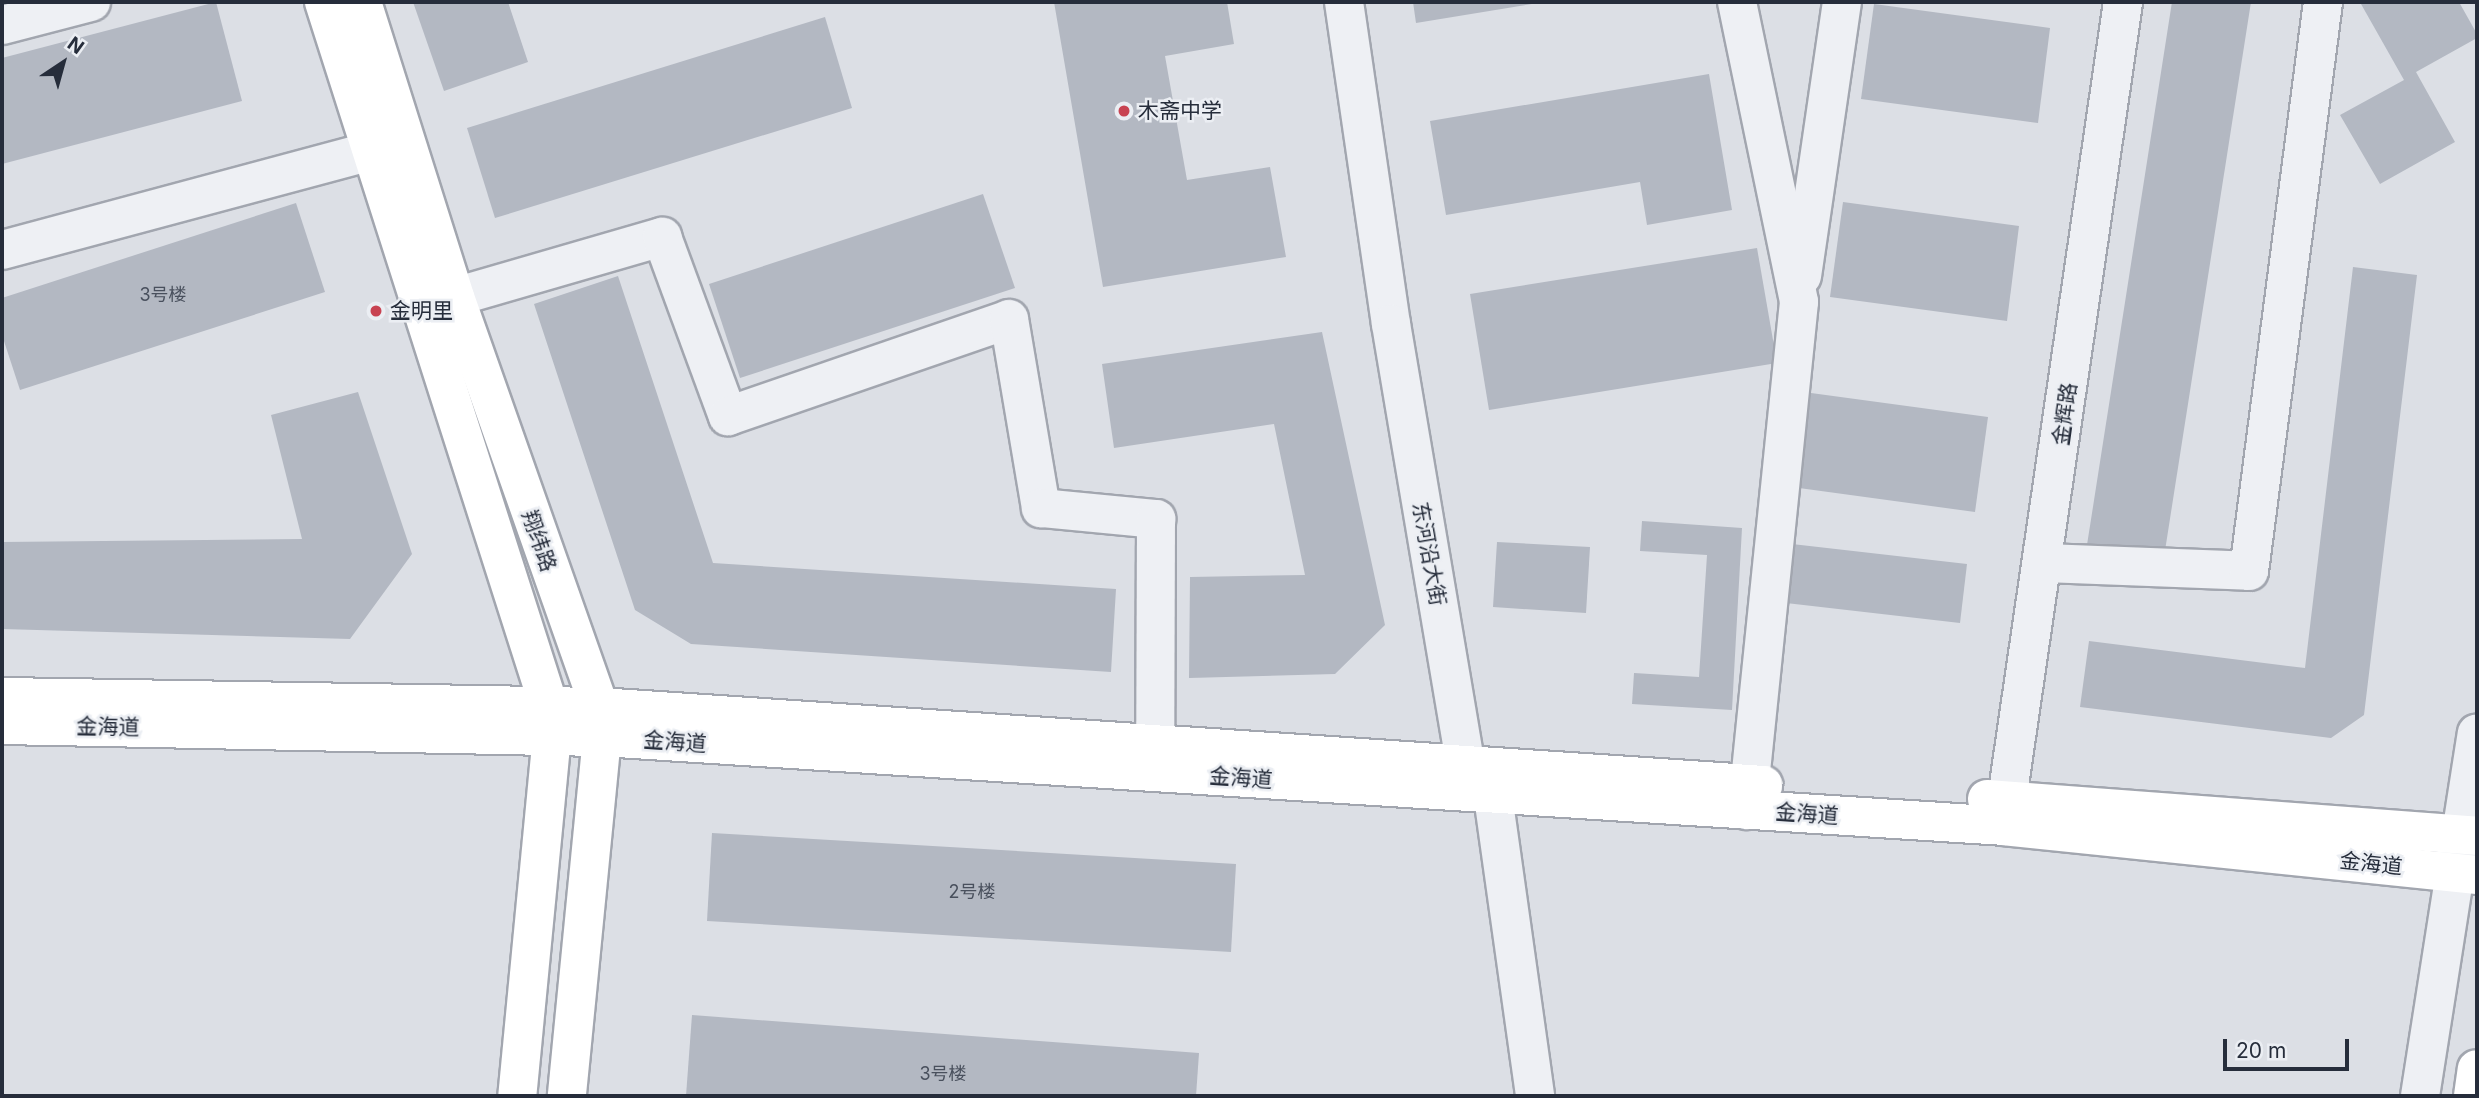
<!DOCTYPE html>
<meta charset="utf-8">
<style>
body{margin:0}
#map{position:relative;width:2479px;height:1098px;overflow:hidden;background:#dcdfe5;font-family:Inter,"Noto Sans SC",sans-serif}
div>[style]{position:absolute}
.building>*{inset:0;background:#b3b8c2}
.roads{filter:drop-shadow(2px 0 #a2a6af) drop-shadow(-2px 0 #a2a6af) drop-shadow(0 2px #a2a6af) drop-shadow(0 -2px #a2a6af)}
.street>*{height:38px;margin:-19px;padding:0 19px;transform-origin:19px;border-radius:19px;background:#eef0f4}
.secondary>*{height:38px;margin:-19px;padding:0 19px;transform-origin:19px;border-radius:19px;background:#fff}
.primary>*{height:38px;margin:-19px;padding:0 19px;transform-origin:19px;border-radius:19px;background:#fff}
.dots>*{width:19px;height:19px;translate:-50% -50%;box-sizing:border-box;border:4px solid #ebeef3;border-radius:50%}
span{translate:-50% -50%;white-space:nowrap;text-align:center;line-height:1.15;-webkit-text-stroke:5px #ebeef3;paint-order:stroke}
.number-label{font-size:18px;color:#49505d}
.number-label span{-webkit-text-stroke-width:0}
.poi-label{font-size:21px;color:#262d3b}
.left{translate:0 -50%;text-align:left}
.street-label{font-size:21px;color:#262d3b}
.frame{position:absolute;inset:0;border:4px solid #262d3b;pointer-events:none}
.north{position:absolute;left:28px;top:28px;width:70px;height:70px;-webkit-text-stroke:5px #ebeef3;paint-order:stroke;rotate:36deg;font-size:19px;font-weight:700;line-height:28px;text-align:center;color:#262d3b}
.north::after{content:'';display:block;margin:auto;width:24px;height:32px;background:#262d3b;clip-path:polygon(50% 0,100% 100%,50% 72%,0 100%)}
.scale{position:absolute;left:2223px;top:1039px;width:126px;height:32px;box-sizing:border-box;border:4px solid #262d3b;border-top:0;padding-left:9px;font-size:21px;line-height:24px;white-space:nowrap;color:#262d3b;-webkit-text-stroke:5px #ebeef3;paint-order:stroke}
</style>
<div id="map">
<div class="building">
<i style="clip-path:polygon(216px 2px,242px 101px,2px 164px,2px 58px)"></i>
<i style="clip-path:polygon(413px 2px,508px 2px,528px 62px,444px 91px)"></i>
<i style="clip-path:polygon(1054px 2px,1227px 2px,1234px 44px,1165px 56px,1187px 180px,1270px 167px,1286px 257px,1103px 287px)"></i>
<i style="clip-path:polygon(1413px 2px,1538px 2px,1538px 3px,1416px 23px)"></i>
<i style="clip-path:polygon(2172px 2px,2251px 2px,2164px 557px,2087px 545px)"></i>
<i style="clip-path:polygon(2365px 2px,2459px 2px,2477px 34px,2477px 38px,2416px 72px,2455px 142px,2380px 184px,2340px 115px,2404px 80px,2361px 4px)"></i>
<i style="clip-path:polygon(1874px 4px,2050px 28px,2038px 123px,1861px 99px)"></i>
<i style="clip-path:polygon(825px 17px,852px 108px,495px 218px,467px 128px)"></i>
<i style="clip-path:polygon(1709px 74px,1732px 210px,1647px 225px,1640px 182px,1446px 215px,1430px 121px)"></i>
<i style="clip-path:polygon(983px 194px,1015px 288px,740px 378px,709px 284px)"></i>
<i style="clip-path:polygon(1843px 202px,2019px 226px,2007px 321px,1830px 297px)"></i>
<i style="clip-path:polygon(296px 203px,325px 292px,20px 390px,2px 335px,2px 298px)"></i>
<i style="clip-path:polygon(1757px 248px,1777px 363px,1489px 410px,1470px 294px)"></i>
<i style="clip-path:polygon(2353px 267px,2417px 275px,2364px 715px,2331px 738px,2080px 707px,2089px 641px,2305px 668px)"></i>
<i style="clip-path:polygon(618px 276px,713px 563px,1116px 589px,1111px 672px,691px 644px,635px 610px,534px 304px)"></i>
<i style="clip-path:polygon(1322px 332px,1385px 625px,1335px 674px,1189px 678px,1190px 577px,1305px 575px,1274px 424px,1114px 448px,1102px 364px)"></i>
<i style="clip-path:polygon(358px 392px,412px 554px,350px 639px,2px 629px,2px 542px,302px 539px,271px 415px)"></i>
<i style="clip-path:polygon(1811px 393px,1988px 417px,1975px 512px,1799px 488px)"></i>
<i style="clip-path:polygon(1642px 521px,1742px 528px,1732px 710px,1632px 704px,1634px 673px,1699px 677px,1707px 555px,1640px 551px)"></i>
<i style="clip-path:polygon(1497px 542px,1590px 547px,1586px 613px,1493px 607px)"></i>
<i style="clip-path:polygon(1792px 544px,1967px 564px,1960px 623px,1786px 603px)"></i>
<i style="clip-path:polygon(712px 833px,1236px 864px,1231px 952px,707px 921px)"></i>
<i style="clip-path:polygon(692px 1015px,1199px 1053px,1196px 1096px,686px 1096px)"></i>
</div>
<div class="roads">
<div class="street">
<i style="left:1344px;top:2px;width:325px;rotate:81.7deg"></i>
<i style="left:1391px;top:324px;width:443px;rotate:80.4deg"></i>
<i style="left:1465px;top:761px;width:45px;rotate:51.3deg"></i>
<i style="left:1493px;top:796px;width:303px;rotate:82deg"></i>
<i style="left:1737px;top:2px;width:306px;rotate:78.3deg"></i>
<i style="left:1799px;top:302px;width:511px;rotate:95.84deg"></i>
<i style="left:2px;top:25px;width:92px;rotate:-14.5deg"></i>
<i style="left:2px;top:250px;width:382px;rotate:-15deg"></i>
<i style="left:1802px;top:276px;width:277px;rotate:-81.7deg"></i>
<i style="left:455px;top:297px;width:216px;rotate:-16.2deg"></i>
<i style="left:662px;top:237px;width:191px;rotate:69.8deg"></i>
<i style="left:728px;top:416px;width:297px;rotate:-19deg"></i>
<i style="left:1009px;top:319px;width:192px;rotate:80.4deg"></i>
<i style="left:1041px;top:508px;width:116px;rotate:5.5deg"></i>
<i style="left:1156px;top:519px;width:253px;rotate:90.2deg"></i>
<i style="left:2044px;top:563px;width:205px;rotate:2.2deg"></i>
<i style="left:2249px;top:571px;width:574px;rotate:-82.59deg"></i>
<i style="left:2003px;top:826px;width:833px;rotate:-81.71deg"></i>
<i style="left:2420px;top:1096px;width:367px;rotate:-81.1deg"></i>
</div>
<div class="secondary">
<i style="left:324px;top:2px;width:739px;rotate:72.28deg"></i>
<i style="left:549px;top:706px;width:29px;rotate:84deg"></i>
<i style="left:552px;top:735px;width:363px;rotate:95.5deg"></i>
<i style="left:362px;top:2px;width:309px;rotate:72.5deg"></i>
<i style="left:455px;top:297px;width:435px;rotate:70.6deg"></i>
<i style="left:599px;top:707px;width:30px;rotate:84deg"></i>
<i style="left:602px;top:737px;width:361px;rotate:95.6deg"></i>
<i style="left:2px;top:697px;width:597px;rotate:0.96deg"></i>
<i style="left:599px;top:707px;width:1167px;rotate:3.83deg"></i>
<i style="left:2px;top:725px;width:600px;rotate:1.15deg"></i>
<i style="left:602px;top:737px;width:1404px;rotate:3.63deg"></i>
<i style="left:2003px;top:826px;width:477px;rotate:5.9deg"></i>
<i style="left:1987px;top:799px;width:491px;rotate:4.3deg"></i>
</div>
<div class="primary">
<i style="left:2473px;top:1096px;width:27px;rotate:-82deg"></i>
</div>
</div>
<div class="dots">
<i style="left:1124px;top:111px;background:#c84352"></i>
<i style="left:376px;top:311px;background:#c84352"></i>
</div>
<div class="number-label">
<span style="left:163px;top:295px">3号楼</span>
<span style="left:972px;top:892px">2号楼</span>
<span style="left:943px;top:1074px">3号楼</span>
</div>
<div class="poi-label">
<span class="left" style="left:1138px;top:111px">木斋中学</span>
<span class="left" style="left:390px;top:311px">金明里</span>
</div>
<div class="street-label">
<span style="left:2065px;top:414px;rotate:-82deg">金辉路</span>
<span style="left:539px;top:541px;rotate:71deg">翔纬路</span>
<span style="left:1429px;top:554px;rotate:80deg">东河沿大街</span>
<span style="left:108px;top:727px;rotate:1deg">金海道</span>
<span style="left:675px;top:742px;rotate:4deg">金海道</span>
<span style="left:1241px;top:778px;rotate:4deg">金海道</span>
<span style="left:1807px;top:814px;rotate:4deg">金海道</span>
<span style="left:2371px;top:864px;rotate:6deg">金海道</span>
</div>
<div class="frame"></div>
<div class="north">N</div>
<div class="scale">20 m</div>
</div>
